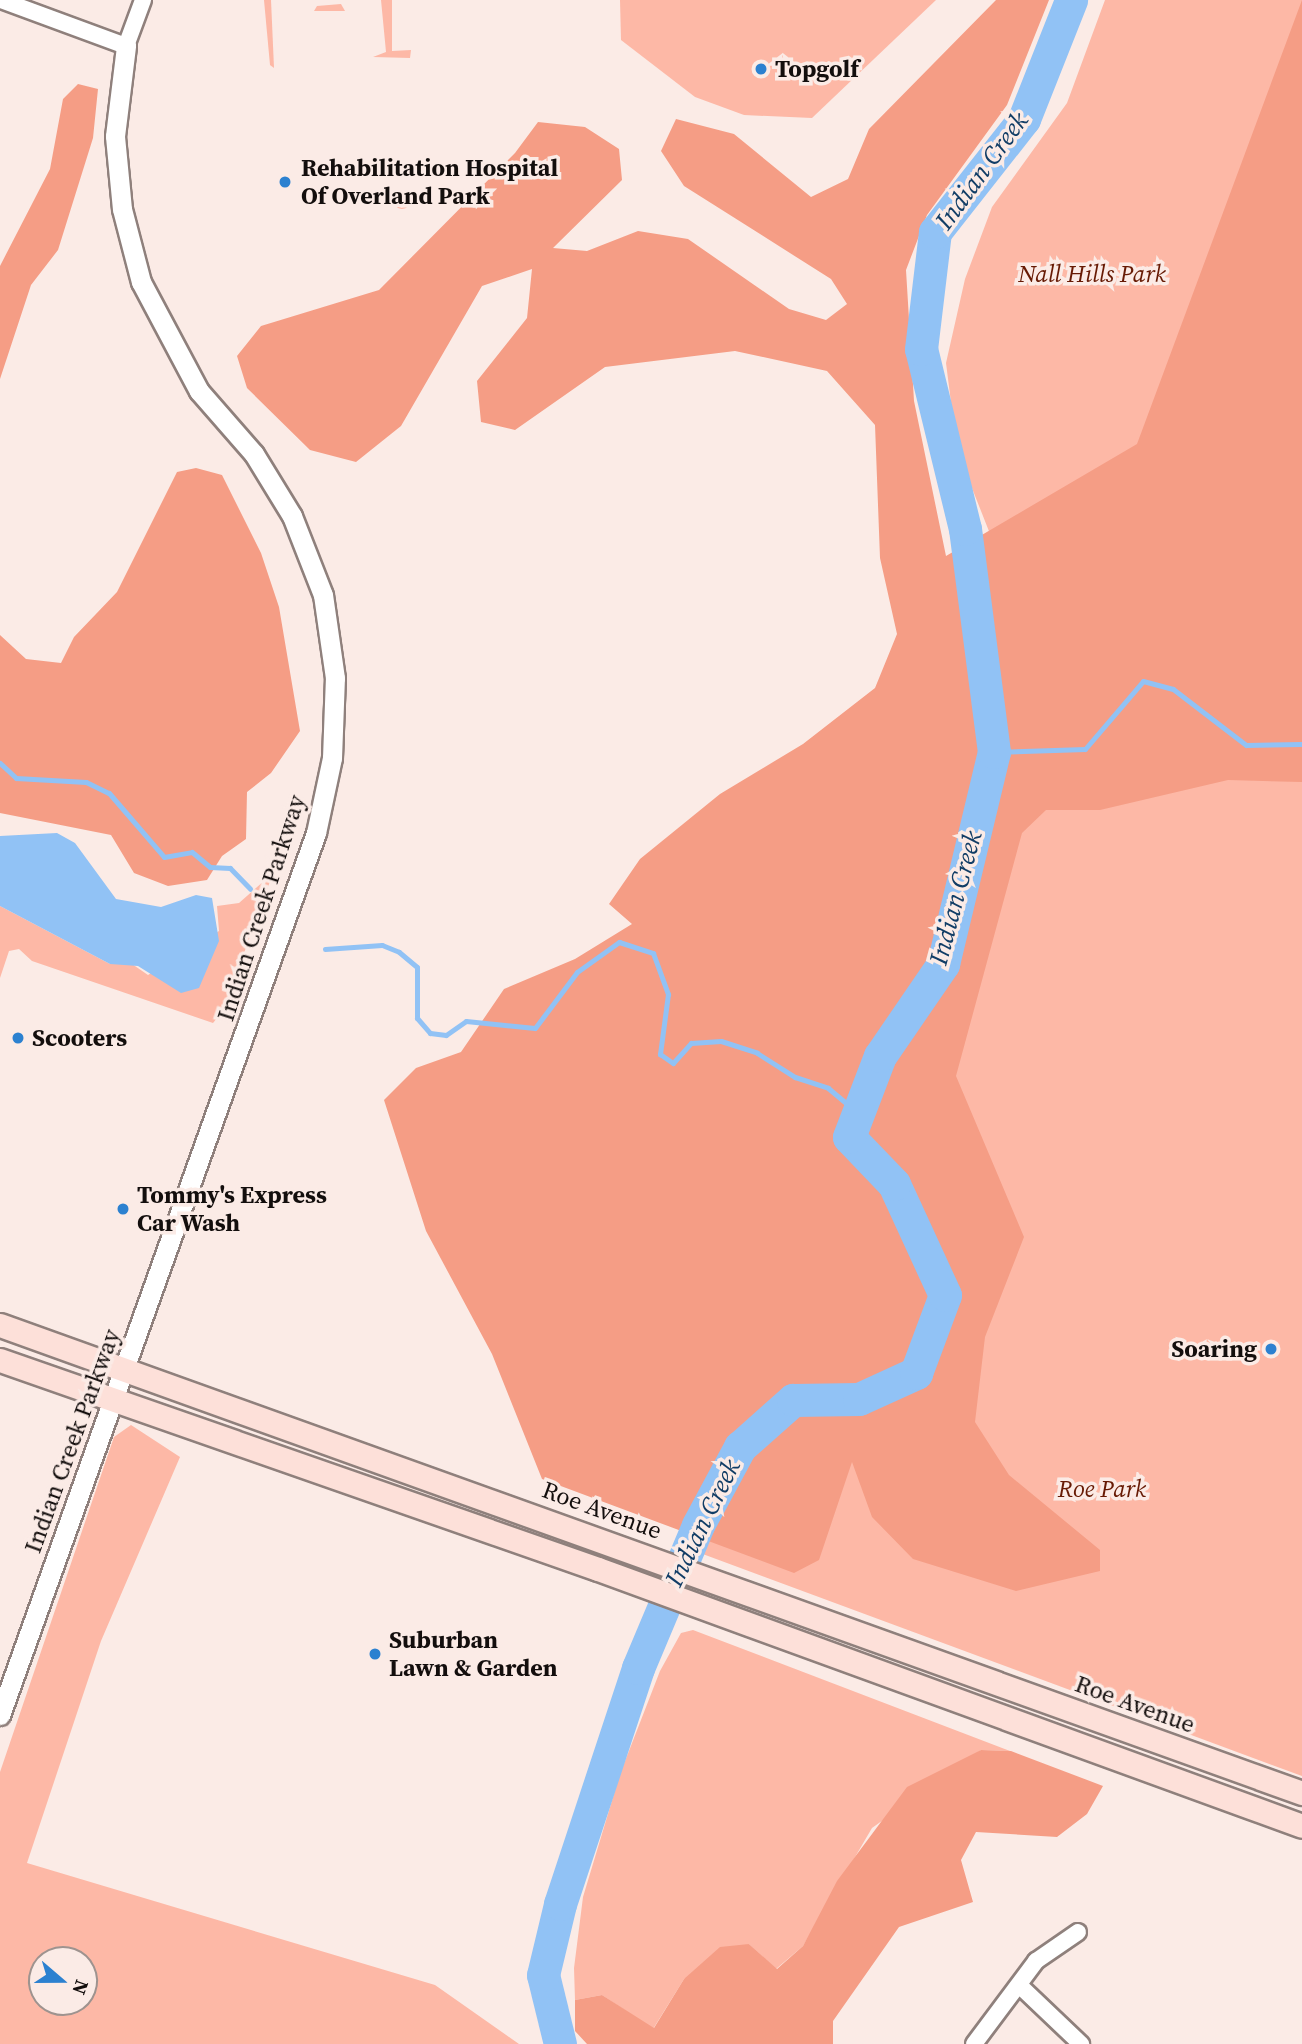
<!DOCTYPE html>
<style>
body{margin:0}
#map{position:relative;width:1302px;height:2044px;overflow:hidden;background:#fbebe6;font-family:"Source Serif 4",serif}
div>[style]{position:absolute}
.green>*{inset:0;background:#fdb8a6}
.round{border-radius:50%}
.forest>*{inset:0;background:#f59d85}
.water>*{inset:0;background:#91c2f5}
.stream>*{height:5px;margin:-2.5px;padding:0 2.5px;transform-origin:2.5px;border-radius:2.5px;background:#91c2f5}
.river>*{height:33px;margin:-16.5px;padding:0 16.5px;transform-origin:16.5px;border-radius:16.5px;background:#91c2f5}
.roads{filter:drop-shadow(2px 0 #8f807c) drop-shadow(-2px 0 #8f807c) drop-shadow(0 2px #8f807c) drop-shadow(0 -2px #8f807c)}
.minor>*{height:16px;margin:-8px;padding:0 8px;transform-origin:8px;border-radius:8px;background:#fff}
.tertiary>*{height:19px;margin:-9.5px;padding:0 9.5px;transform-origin:9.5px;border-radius:9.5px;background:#fff}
.secondary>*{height:23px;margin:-11.5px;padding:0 11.5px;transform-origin:11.5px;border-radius:11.5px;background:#fde0d9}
.dots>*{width:19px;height:19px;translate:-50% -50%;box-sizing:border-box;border:4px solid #fbebe6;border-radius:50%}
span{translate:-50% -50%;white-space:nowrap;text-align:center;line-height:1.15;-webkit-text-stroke:7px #fbebe6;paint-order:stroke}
.poi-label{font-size:24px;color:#130e0d;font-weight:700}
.left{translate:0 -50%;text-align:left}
.right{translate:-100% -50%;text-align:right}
.park-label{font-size:24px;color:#671a04;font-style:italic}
.street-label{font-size:24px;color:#130e0d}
.water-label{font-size:26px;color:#113d66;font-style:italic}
.north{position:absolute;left:28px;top:1946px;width:70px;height:70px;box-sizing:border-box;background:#fbebe6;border:2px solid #9e938f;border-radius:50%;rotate:110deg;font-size:19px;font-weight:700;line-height:28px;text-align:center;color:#130e0d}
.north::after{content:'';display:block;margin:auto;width:24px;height:32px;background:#2c81d0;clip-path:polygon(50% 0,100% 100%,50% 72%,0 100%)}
</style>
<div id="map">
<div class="green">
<i style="clip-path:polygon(264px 0,271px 0,274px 68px,270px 65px)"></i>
<i style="clip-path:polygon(381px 0,392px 0,392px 51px,411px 50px,410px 58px,373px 57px,386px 52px)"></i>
<i style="clip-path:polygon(620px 0,936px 0,812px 118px,744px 115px,695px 97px,621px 40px)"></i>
<i style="clip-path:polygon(1105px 0,1302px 0,1302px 62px,1145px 459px,994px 544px,957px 450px,946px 363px,965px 279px,992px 207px,1067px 103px)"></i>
<i style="clip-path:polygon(341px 4px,345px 11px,314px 11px,317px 6px)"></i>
<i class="round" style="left:393px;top:191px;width:18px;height:18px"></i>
<i style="clip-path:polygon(1030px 692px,1302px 782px,1302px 1776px,700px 1553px,756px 1472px,914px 1164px)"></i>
<i style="clip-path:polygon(273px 873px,223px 1011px,213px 1023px,32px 961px,19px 949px,9px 951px,0 978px,0 906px,110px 964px,132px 964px,148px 975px,219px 931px,217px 906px,239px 903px)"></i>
<i style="clip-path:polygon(evenodd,131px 1425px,180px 1457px,101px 1641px,27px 1863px,435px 1985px,519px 2044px,0 2044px,0 1772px,114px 1437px,131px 1425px,42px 1960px,84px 1960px,84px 2002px,42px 2002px,42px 1960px)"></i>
<i style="clip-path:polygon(693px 1630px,1010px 1751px,981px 1750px,872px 1828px,803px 1946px,776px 1969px,749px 1944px,684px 1979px,653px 2029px,602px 1995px,575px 2000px,574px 1968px,583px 1897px,620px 1774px,660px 1671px,681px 1633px)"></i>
</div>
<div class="forest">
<i style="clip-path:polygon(996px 0,1049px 0,1007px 105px,927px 215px,906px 270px,914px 401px,946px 556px,1137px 444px,1302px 0,1302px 782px,1228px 780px,1100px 810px,1046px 810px,1022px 833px,956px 1076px,1024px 1237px,985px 1337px,975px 1422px,1009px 1475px,1100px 1550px,1100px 1571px,1016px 1591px,913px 1559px,872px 1517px,852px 1462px,819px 1560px,794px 1573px,542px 1479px,492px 1354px,426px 1231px,384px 1100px,416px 1068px,461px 1052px,504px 989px,575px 959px,632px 924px,609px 904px,640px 859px,720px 794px,803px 744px,875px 688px,897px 634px,880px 558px,875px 425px,827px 371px,735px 351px,605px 367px,515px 430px,481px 422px,477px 381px,527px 318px,532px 269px,482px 286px,401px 426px,356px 462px,310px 450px,247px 388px,237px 356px,261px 326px,379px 290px,515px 153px,538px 122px,585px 127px,619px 149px,622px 180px,553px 248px,587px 251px,638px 231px,688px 239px,789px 309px,826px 320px,847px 304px,831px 279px,684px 186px,661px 151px,676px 119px,734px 134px,811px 197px,848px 179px,869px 129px)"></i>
<i style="clip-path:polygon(78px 84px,98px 89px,93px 138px,58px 250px,31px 285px,0 379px,0 266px,50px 169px,63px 99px)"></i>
<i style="clip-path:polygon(196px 468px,222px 475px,261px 553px,279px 607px,300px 731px,271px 773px,247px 792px,246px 839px,222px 856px,207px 880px,168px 886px,134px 873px,111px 835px,0 813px,0 635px,26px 659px,61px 663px,74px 637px,117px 592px,177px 472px)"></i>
<i style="clip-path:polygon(981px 1750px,1011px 1751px,1103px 1786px,1087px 1814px,1057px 1837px,976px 1832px,961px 1860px,973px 1902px,899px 1927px,833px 2021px,833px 2044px,587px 2044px,575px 2031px,575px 2000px,602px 1995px,654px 2028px,684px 1979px,720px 1947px,749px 1944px,777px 1969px,803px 1946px,837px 1881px,907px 1787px)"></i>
</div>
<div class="water">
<i style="clip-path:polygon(57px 833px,75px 843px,116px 899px,161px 907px,196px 895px,212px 898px,219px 941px,199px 988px,181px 993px,138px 966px,110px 964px,0 906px,0 836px)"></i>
</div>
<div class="stream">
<i style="left:994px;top:752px;width:91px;rotate:-1.9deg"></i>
<i style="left:1085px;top:749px;width:89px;rotate:-49.5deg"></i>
<i style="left:1143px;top:681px;width:31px;rotate:15deg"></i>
<i style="left:1173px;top:689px;width:92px;rotate:37.5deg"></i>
<i style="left:1246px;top:745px;width:56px;rotate:-1deg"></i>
<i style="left:0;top:763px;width:22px;rotate:43deg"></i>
<i style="left:16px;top:778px;width:70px;rotate:3.3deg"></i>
<i style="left:86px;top:782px;width:25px;rotate:26deg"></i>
<i style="left:109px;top:793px;width:84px;rotate:49.3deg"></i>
<i style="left:164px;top:857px;width:28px;rotate:-10deg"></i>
<i style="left:192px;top:852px;width:23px;rotate:40deg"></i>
<i style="left:210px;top:867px;width:20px;rotate:3deg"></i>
<i style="left:230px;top:868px;width:29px;rotate:46deg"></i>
<i style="left:325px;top:949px;width:57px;rotate:-4deg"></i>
<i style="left:382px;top:945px;width:18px;rotate:22deg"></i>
<i style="left:399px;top:952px;width:23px;rotate:40deg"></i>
<i style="left:417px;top:967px;width:51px;rotate:90deg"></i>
<i style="left:417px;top:1018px;width:20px;rotate:49deg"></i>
<i style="left:430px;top:1033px;width:16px;rotate:7deg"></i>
<i style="left:446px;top:1035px;width:24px;rotate:-35deg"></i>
<i style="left:466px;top:1021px;width:69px;rotate:5.8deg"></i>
<i style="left:535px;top:1028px;width:70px;rotate:-53.1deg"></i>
<i style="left:577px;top:972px;width:52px;rotate:-35.5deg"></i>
<i style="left:619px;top:942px;width:36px;rotate:18deg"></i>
<i style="left:653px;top:953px;width:44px;rotate:69.9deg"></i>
<i style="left:668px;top:994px;width:61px;rotate:97.6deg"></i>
<i style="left:660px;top:1054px;width:16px;rotate:35deg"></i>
<i style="left:673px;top:1063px;width:27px;rotate:-48deg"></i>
<i style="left:691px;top:1043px;width:30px;rotate:-4deg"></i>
<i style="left:721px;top:1041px;width:38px;rotate:18deg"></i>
<i style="left:757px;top:1053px;width:45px;rotate:32.3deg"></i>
<i style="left:795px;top:1077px;width:35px;rotate:18deg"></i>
<i style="left:828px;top:1088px;width:23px;rotate:40deg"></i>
<i style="left:846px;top:1103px;width:28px;rotate:77deg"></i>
</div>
<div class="river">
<i style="left:560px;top:2044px;width:71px;rotate:-103.8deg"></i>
<i style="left:543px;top:1975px;width:73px;rotate:-76.5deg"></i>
<i style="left:560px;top:1904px;width:249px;rotate:-71.7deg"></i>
<i style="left:638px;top:1668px;width:155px;rotate:-67.2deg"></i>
<i style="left:698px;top:1525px;width:89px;rotate:-61.7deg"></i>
<i style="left:740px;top:1447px;width:71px;rotate:-41.6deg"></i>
<i style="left:793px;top:1400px;width:66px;rotate:-0.9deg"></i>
<i style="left:859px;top:1399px;width:63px;rotate:-24.5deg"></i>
<i style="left:916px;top:1373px;width:83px;rotate:-69.6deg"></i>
<i style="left:945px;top:1295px;width:122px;rotate:-114.7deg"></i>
<i style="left:894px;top:1184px;width:65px;rotate:-133.8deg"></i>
<i style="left:849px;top:1137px;width:87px;rotate:-69.1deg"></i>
<i style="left:880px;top:1056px;width:112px;rotate:-55.6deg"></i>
<i style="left:943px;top:964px;width:218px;rotate:-76.5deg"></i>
<i style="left:994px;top:752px;width:225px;rotate:-97.4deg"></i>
<i style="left:965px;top:529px;width:185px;rotate:-103.7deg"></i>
<i style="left:921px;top:349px;width:118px;rotate:-83.2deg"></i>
<i style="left:935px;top:232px;width:144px;rotate:-51.8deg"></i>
<i style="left:1024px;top:119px;width:128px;rotate:-68.4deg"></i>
</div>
<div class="roads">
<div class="minor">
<i style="left:1px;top:0;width:133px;rotate:20.2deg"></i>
<i style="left:126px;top:46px;width:49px;rotate:-69.7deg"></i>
<i style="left:1019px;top:1985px;width:86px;rotate:43.6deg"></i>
<i style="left:974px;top:2044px;width:104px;rotate:-53.2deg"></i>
<i style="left:1036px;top:1961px;width:51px;rotate:-34.6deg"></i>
</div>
<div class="tertiary">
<i style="left:0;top:1715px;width:937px;rotate:-70.29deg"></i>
<i style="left:316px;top:833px;width:77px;rotate:-78deg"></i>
<i style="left:332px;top:758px;width:80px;rotate:-87.9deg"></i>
<i style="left:335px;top:678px;width:84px;rotate:-98.2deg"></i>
<i style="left:323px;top:595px;width:85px;rotate:-111.4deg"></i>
<i style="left:292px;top:516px;width:73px;rotate:-121.5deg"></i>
<i style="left:254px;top:454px;width:84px;rotate:-131.1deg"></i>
<i style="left:199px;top:391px;width:123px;rotate:-118deg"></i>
<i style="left:141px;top:282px;width:75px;rotate:-104.6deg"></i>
<i style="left:122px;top:209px;width:73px;rotate:-95.5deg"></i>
<i style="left:115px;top:136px;width:91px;rotate:-83deg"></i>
</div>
<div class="secondary">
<i style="left:0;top:1325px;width:1384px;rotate:19.77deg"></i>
<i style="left:0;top:1360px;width:633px;rotate:19.26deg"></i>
<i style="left:598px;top:1569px;width:749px;rotate:20.05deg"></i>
</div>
</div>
<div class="dots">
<i style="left:761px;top:69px;background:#2c81d0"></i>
<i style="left:285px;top:182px;background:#2c81d0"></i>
<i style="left:18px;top:1038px;background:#2c81d0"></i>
<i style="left:123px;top:1209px;background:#2c81d0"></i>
<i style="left:1271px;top:1349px;background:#2c81d0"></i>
<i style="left:375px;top:1654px;background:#2c81d0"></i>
</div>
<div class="poi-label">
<span class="left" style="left:775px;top:69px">Topgolf</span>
<span class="left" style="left:301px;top:182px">Rehabilitation Hospital<br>Of Overland Park</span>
<span class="left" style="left:32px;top:1038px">Scooters</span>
<span class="left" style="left:137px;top:1209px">Tommy's Express<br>Car Wash</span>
<span class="right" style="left:1257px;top:1349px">Soaring</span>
<span class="left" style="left:389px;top:1654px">Suburban<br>Lawn &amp; Garden</span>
</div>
<div class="park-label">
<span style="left:1092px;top:274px">Nall Hills Park</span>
<span style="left:1102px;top:1489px">Roe Park</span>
</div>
<div class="street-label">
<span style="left:261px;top:908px;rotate:-72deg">Indian Creek Parkway</span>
<span style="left:72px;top:1441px;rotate:-70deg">Indian Creek Parkway</span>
<span style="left:602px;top:1510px;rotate:20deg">Roe Avenue</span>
<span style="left:1135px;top:1704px;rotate:20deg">Roe Avenue</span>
</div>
<div class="water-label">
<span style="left:982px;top:171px;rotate:-54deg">Indian Creek</span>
<span style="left:956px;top:898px;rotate:-75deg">Indian Creek</span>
<span style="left:703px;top:1523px;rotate:-64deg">Indian Creek</span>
</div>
<div class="north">N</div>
</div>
